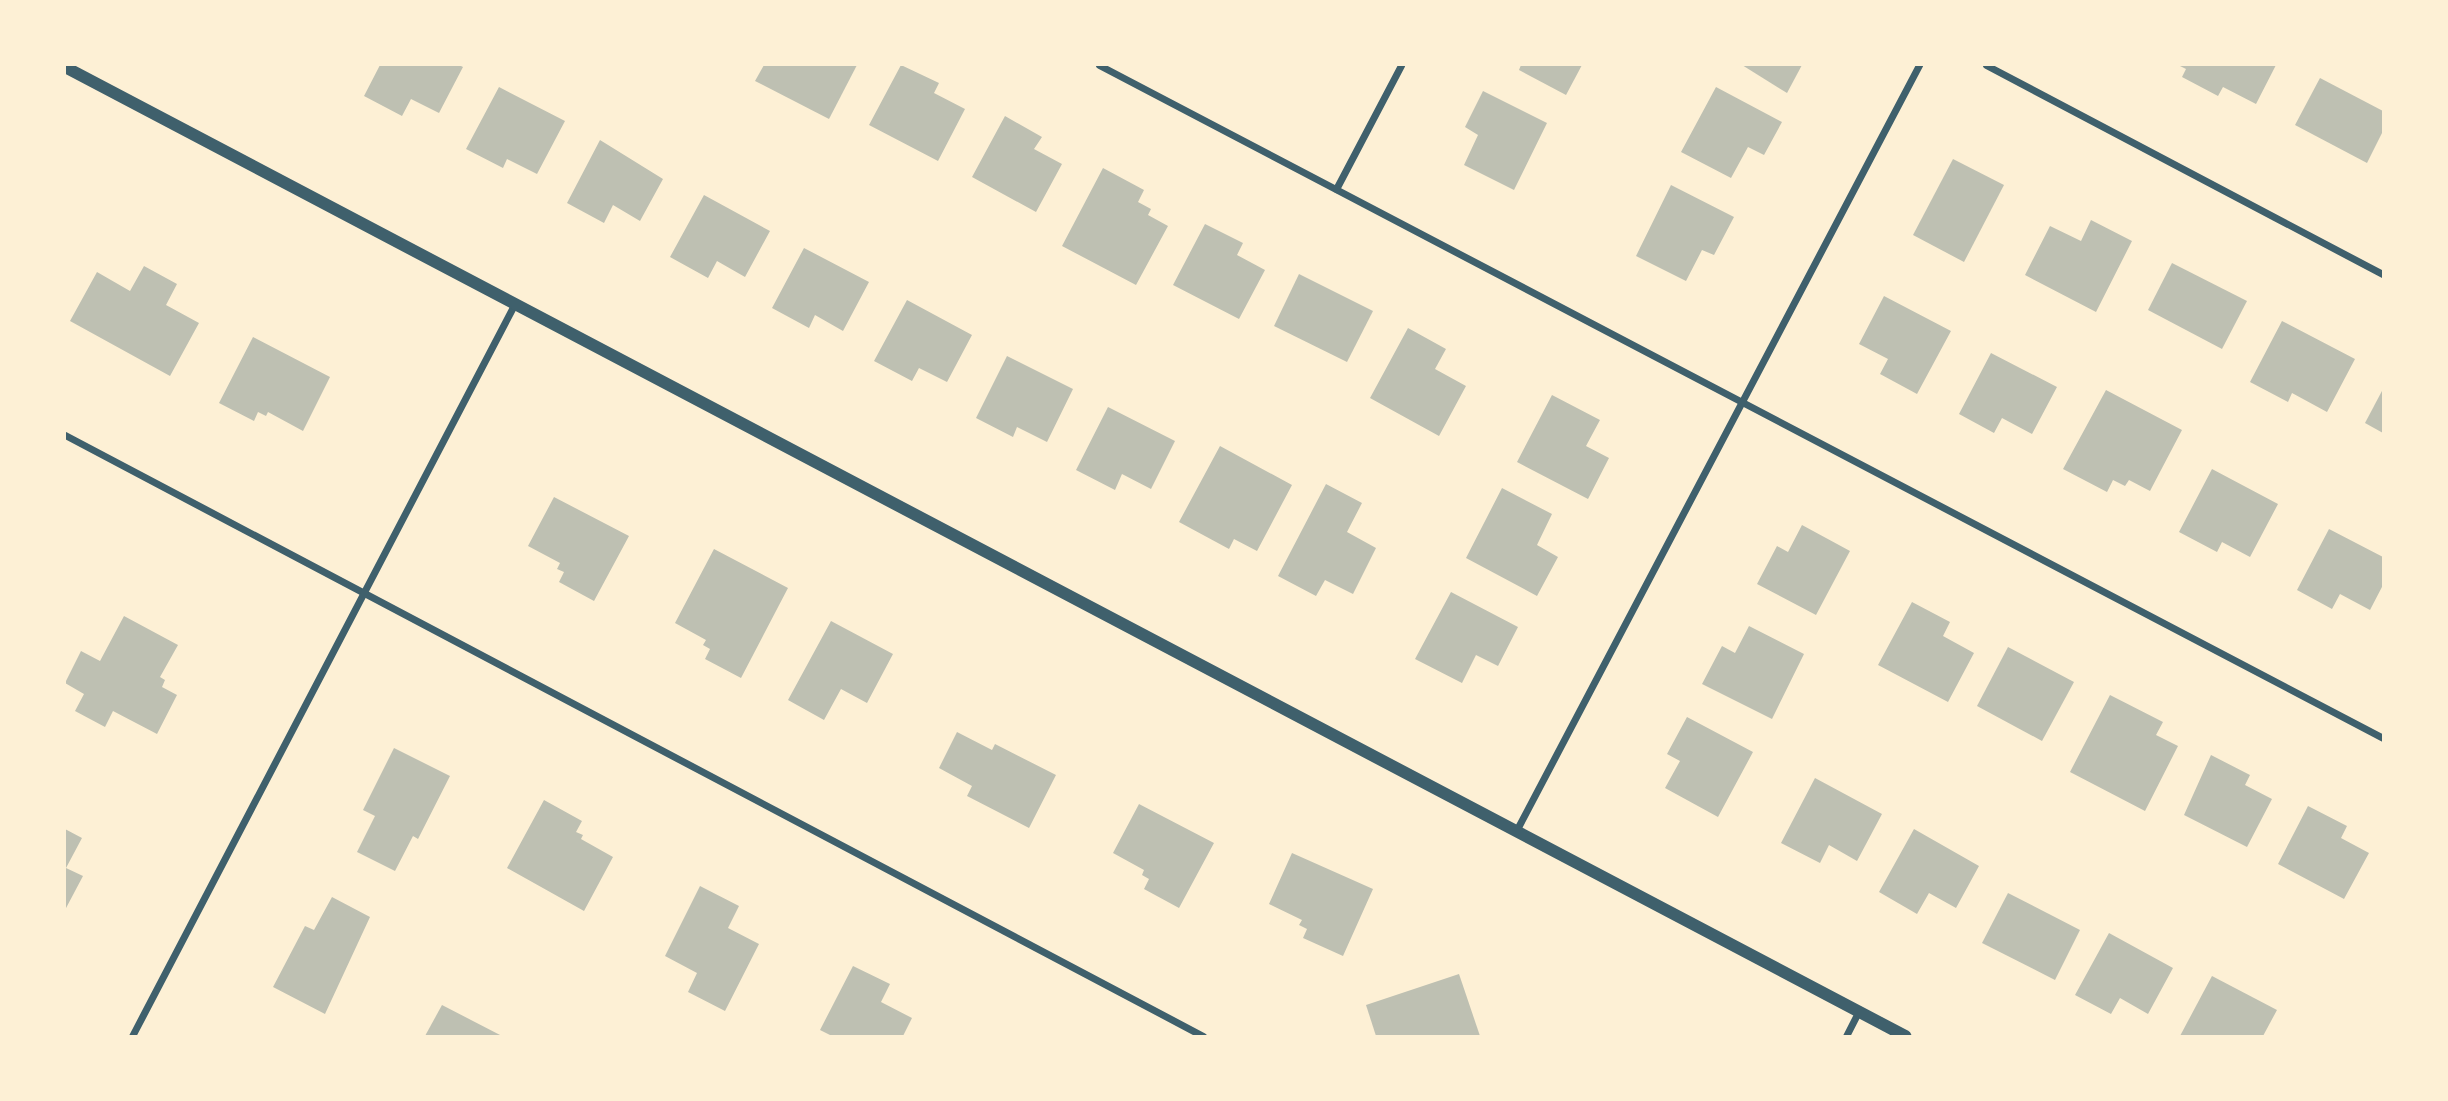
<!DOCTYPE html>
<style>
body{margin:0}
#map{position:relative;width:2448px;height:1101px;overflow:hidden;background:#fdf0d5;font-family:Quicksand,sans-serif}
div>[style]{position:absolute}
.building>*{inset:0;background:#bec0b2}
.minor>*{height:7px;margin:-3.5px;padding:0 3.5px;transform-origin:3.5px;border-radius:3.5px;background:#3f606c}
.tertiary>*{height:12px;margin:-6px;padding:0 6px;transform-origin:6px;border-radius:6px;background:#3f606c}
span{translate:-50% -50%;white-space:nowrap;text-align:center;line-height:1.15;-webkit-text-stroke:5px #fdf0d5;paint-order:stroke}
.frame{position:absolute;inset:0;border:66px solid #fdf0d5;pointer-events:none}
</style>
<div id="map">
<div class="building">
<i style="clip-path:polygon(380px 65px,459px 65px,463px 67px,439px 113px,411px 99px,402px 116px,364px 96px)"></i>
<i style="clip-path:polygon(764px 65px,857px 65px,829px 119px,755px 81px)"></i>
<i style="clip-path:polygon(901px 65px,939px 83px,934px 93px,965px 109px,938px 161px,869px 125px)"></i>
<i style="clip-path:polygon(1521px 65px,1582px 65px,1566px 95px,1519px 70px)"></i>
<i style="clip-path:polygon(1742px 65px,1802px 65px,1787px 93px)"></i>
<i style="clip-path:polygon(2178px 65px,2276px 65px,2256px 104px,2223px 87px,2218px 96px,2182px 77px,2186px 69px)"></i>
<i style="clip-path:polygon(2320px 78px,2383px 111px,2383px 131px,2367px 163px,2295px 125px)"></i>
<i style="clip-path:polygon(499px 87px,565px 121px,537px 174px,507px 159px,503px 168px,466px 149px)"></i>
<i style="clip-path:polygon(1716px 87px,1782px 122px,1764px 155px,1748px 147px,1731px 178px,1681px 152px)"></i>
<i style="clip-path:polygon(1483px 91px,1547px 123px,1514px 190px,1464px 165px,1478px 135px,1465px 127px)"></i>
<i style="clip-path:polygon(1005px 116px,1042px 137px,1034px 149px,1062px 164px,1036px 212px,972px 177px)"></i>
<i style="clip-path:polygon(600px 140px,663px 179px,640px 221px,613px 205px,604px 223px,567px 203px)"></i>
<i style="clip-path:polygon(1953px 159px,2004px 185px,1964px 262px,1913px 235px)"></i>
<i style="clip-path:polygon(1103px 168px,1144px 190px,1138px 202px,1151px 209px,1148px 215px,1168px 226px,1136px 285px,1062px 246px)"></i>
<i style="clip-path:polygon(1671px 185px,1734px 217px,1714px 255px,1702px 250px,1686px 281px,1636px 256px)"></i>
<i style="clip-path:polygon(704px 195px,770px 231px,745px 277px,717px 261px,708px 278px,670px 257px)"></i>
<i style="clip-path:polygon(2091px 220px,2132px 241px,2096px 312px,2025px 275px,2050px 226px,2081px 241px)"></i>
<i style="clip-path:polygon(1205px 224px,1243px 243px,1237px 255px,1265px 270px,1239px 319px,1173px 285px)"></i>
<i style="clip-path:polygon(804px 248px,869px 282px,843px 331px,815px 315px,809px 328px,772px 308px)"></i>
<i style="clip-path:polygon(2172px 263px,2247px 301px,2222px 349px,2148px 310px)"></i>
<i style="clip-path:polygon(144px 266px,177px 284px,166px 305px,199px 323px,170px 376px,70px 321px,97px 272px,130px 291px)"></i>
<i style="clip-path:polygon(1299px 274px,1373px 311px,1347px 362px,1274px 326px)"></i>
<i style="clip-path:polygon(1884px 296px,1951px 331px,1917px 394px,1880px 374px,1888px 359px,1859px 344px)"></i>
<i style="clip-path:polygon(907px 300px,972px 335px,947px 382px,919px 368px,912px 381px,874px 361px)"></i>
<i style="clip-path:polygon(2282px 321px,2355px 359px,2327px 412px,2292px 393px,2288px 402px,2250px 382px)"></i>
<i style="clip-path:polygon(1408px 328px,1446px 349px,1435px 369px,1466px 386px,1439px 436px,1370px 398px)"></i>
<i style="clip-path:polygon(253px 337px,330px 377px,303px 431px,268px 412px,266px 416px,258px 412px,254px 421px,219px 403px)"></i>
<i style="clip-path:polygon(1991px 353px,2057px 387px,2032px 434px,2002px 418px,1994px 433px,1959px 414px)"></i>
<i style="clip-path:polygon(1007px 356px,1073px 389px,1047px 442px,1017px 427px,1013px 437px,976px 418px)"></i>
<i style="clip-path:polygon(2383px 389px,2383px 433px,2365px 423px)"></i>
<i style="clip-path:polygon(2106px 390px,2182px 430px,2150px 491px,2129px 480px,2125px 486px,2113px 480px,2107px 492px,2063px 469px)"></i>
<i style="clip-path:polygon(1552px 395px,1600px 420px,1586px 446px,1609px 458px,1588px 499px,1517px 462px)"></i>
<i style="clip-path:polygon(1108px 407px,1175px 441px,1151px 489px,1122px 474px,1115px 490px,1076px 470px)"></i>
<i style="clip-path:polygon(1220px 446px,1292px 485px,1257px 551px,1234px 539px,1229px 549px,1179px 522px)"></i>
<i style="clip-path:polygon(2212px 469px,2278px 504px,2250px 557px,2222px 542px,2217px 552px,2179px 532px)"></i>
<i style="clip-path:polygon(1326px 484px,1362px 503px,1347px 532px,1376px 548px,1353px 594px,1325px 580px,1316px 596px,1278px 576px)"></i>
<i style="clip-path:polygon(1502px 488px,1552px 514px,1537px 545px,1558px 557px,1537px 596px,1466px 558px)"></i>
<i style="clip-path:polygon(554px 497px,629px 536px,594px 601px,559px 582px,564px 572px,557px 569px,560px 563px,528px 546px)"></i>
<i style="clip-path:polygon(1802px 525px,1850px 551px,1816px 615px,1757px 584px,1777px 546px,1788px 552px)"></i>
<i style="clip-path:polygon(2329px 529px,2383px 557px,2383px 585px,2370px 610px,2340px 594px,2332px 609px,2297px 590px)"></i>
<i style="clip-path:polygon(714px 549px,788px 588px,741px 678px,705px 659px,710px 649px,703px 645px,706px 640px,675px 623px)"></i>
<i style="clip-path:polygon(1451px 592px,1518px 627px,1498px 666px,1476px 655px,1462px 683px,1415px 659px)"></i>
<i style="clip-path:polygon(1912px 602px,1950px 622px,1943px 636px,1974px 653px,1948px 702px,1878px 665px)"></i>
<i style="clip-path:polygon(124px 616px,178px 645px,160px 677px,165px 680px,162px 687px,177px 695px,157px 734px,113px 711px,105px 727px,75px 711px,84px 694px,65px 683px,81px 651px,100px 661px)"></i>
<i style="clip-path:polygon(831px 621px,893px 654px,867px 703px,841px 689px,824px 720px,788px 700px)"></i>
<i style="clip-path:polygon(1749px 626px,1804px 654px,1772px 719px,1702px 684px,1722px 646px,1735px 653px)"></i>
<i style="clip-path:polygon(2008px 647px,2074px 682px,2042px 741px,1977px 706px)"></i>
<i style="clip-path:polygon(2110px 695px,2163px 722px,2156px 735px,2178px 746px,2145px 811px,2070px 772px)"></i>
<i style="clip-path:polygon(1687px 717px,1753px 752px,1718px 817px,1665px 788px,1680px 761px,1667px 754px)"></i>
<i style="clip-path:polygon(957px 732px,992px 750px,995px 744px,1056px 775px,1029px 828px,967px 796px,972px 786px,939px 768px)"></i>
<i style="clip-path:polygon(394px 748px,450px 776px,418px 839px,413px 836px,395px 871px,357px 852px,375px 816px,363px 810px)"></i>
<i style="clip-path:polygon(2211px 755px,2250px 775px,2245px 785px,2272px 799px,2247px 847px,2184px 815px)"></i>
<i style="clip-path:polygon(1815px 778px,1882px 814px,1857px 861px,1829px 845px,1820px 863px,1781px 843px)"></i>
<i style="clip-path:polygon(544px 800px,582px 821px,576px 832px,583px 835px,581px 839px,613px 857px,584px 911px,507px 868px)"></i>
<i style="clip-path:polygon(1139px 804px,1214px 843px,1179px 908px,1144px 889px,1149px 879px,1142px 875px,1144px 870px,1113px 853px)"></i>
<i style="clip-path:polygon(2308px 806px,2347px 826px,2341px 838px,2369px 853px,2344px 899px,2278px 864px)"></i>
<i style="clip-path:polygon(65px 829px,82px 838px,66px 868px,83px 876px,65px 910px)"></i>
<i style="clip-path:polygon(1914px 829px,1979px 866px,1956px 908px,1929px 893px,1917px 914px,1879px 892px)"></i>
<i style="clip-path:polygon(1292px 853px,1373px 889px,1343px 956px,1303px 938px,1307px 929px,1299px 925px,1302px 920px,1269px 904px)"></i>
<i style="clip-path:polygon(700px 886px,739px 906px,728px 928px,759px 944px,725px 1011px,688px 992px,697px 973px,665px 956px)"></i>
<i style="clip-path:polygon(2008px 893px,2080px 930px,2055px 980px,1982px 943px)"></i>
<i style="clip-path:polygon(332px 897px,370px 917px,325px 1014px,273px 987px,305px 926px,314px 930px)"></i>
<i style="clip-path:polygon(2109px 933px,2173px 968px,2148px 1014px,2120px 998px,2111px 1014px,2075px 995px)"></i>
<i style="clip-path:polygon(853px 966px,890px 984px,881px 1002px,912px 1018px,903px 1036px,832px 1036px,820px 1030px)"></i>
<i style="clip-path:polygon(1459px 974px,1480px 1036px,1376px 1036px,1366px 1005px)"></i>
<i style="clip-path:polygon(2212px 976px,2277px 1010px,2263px 1036px,2180px 1036px)"></i>
<i style="clip-path:polygon(442px 1005px,502px 1036px,425px 1036px)"></i>
</div>
<div class="minor">
<i style="left:1099px;top:65px;width:1450px;rotate:27.66deg"></i>
<i style="left:1986px;top:65px;width:449px;rotate:27.8deg"></i>
<i style="left:1336px;top:189px;width:140px;rotate:-62.3deg"></i>
<i style="left:65px;top:435px;width:1287px;rotate:27.84deg"></i>
<i style="left:1516px;top:831px;width:866px;rotate:-62.25deg"></i>
<i style="left:132px;top:1036px;width:827px;rotate:-62.41deg"></i>
<i style="left:1846px;top:1036px;width:27px;rotate:-63deg"></i>
</div>
<div class="tertiary">
<i style="left:65px;top:67px;width:2080px;rotate:27.77deg"></i>
</div>
<div class="frame"></div>
</div>
